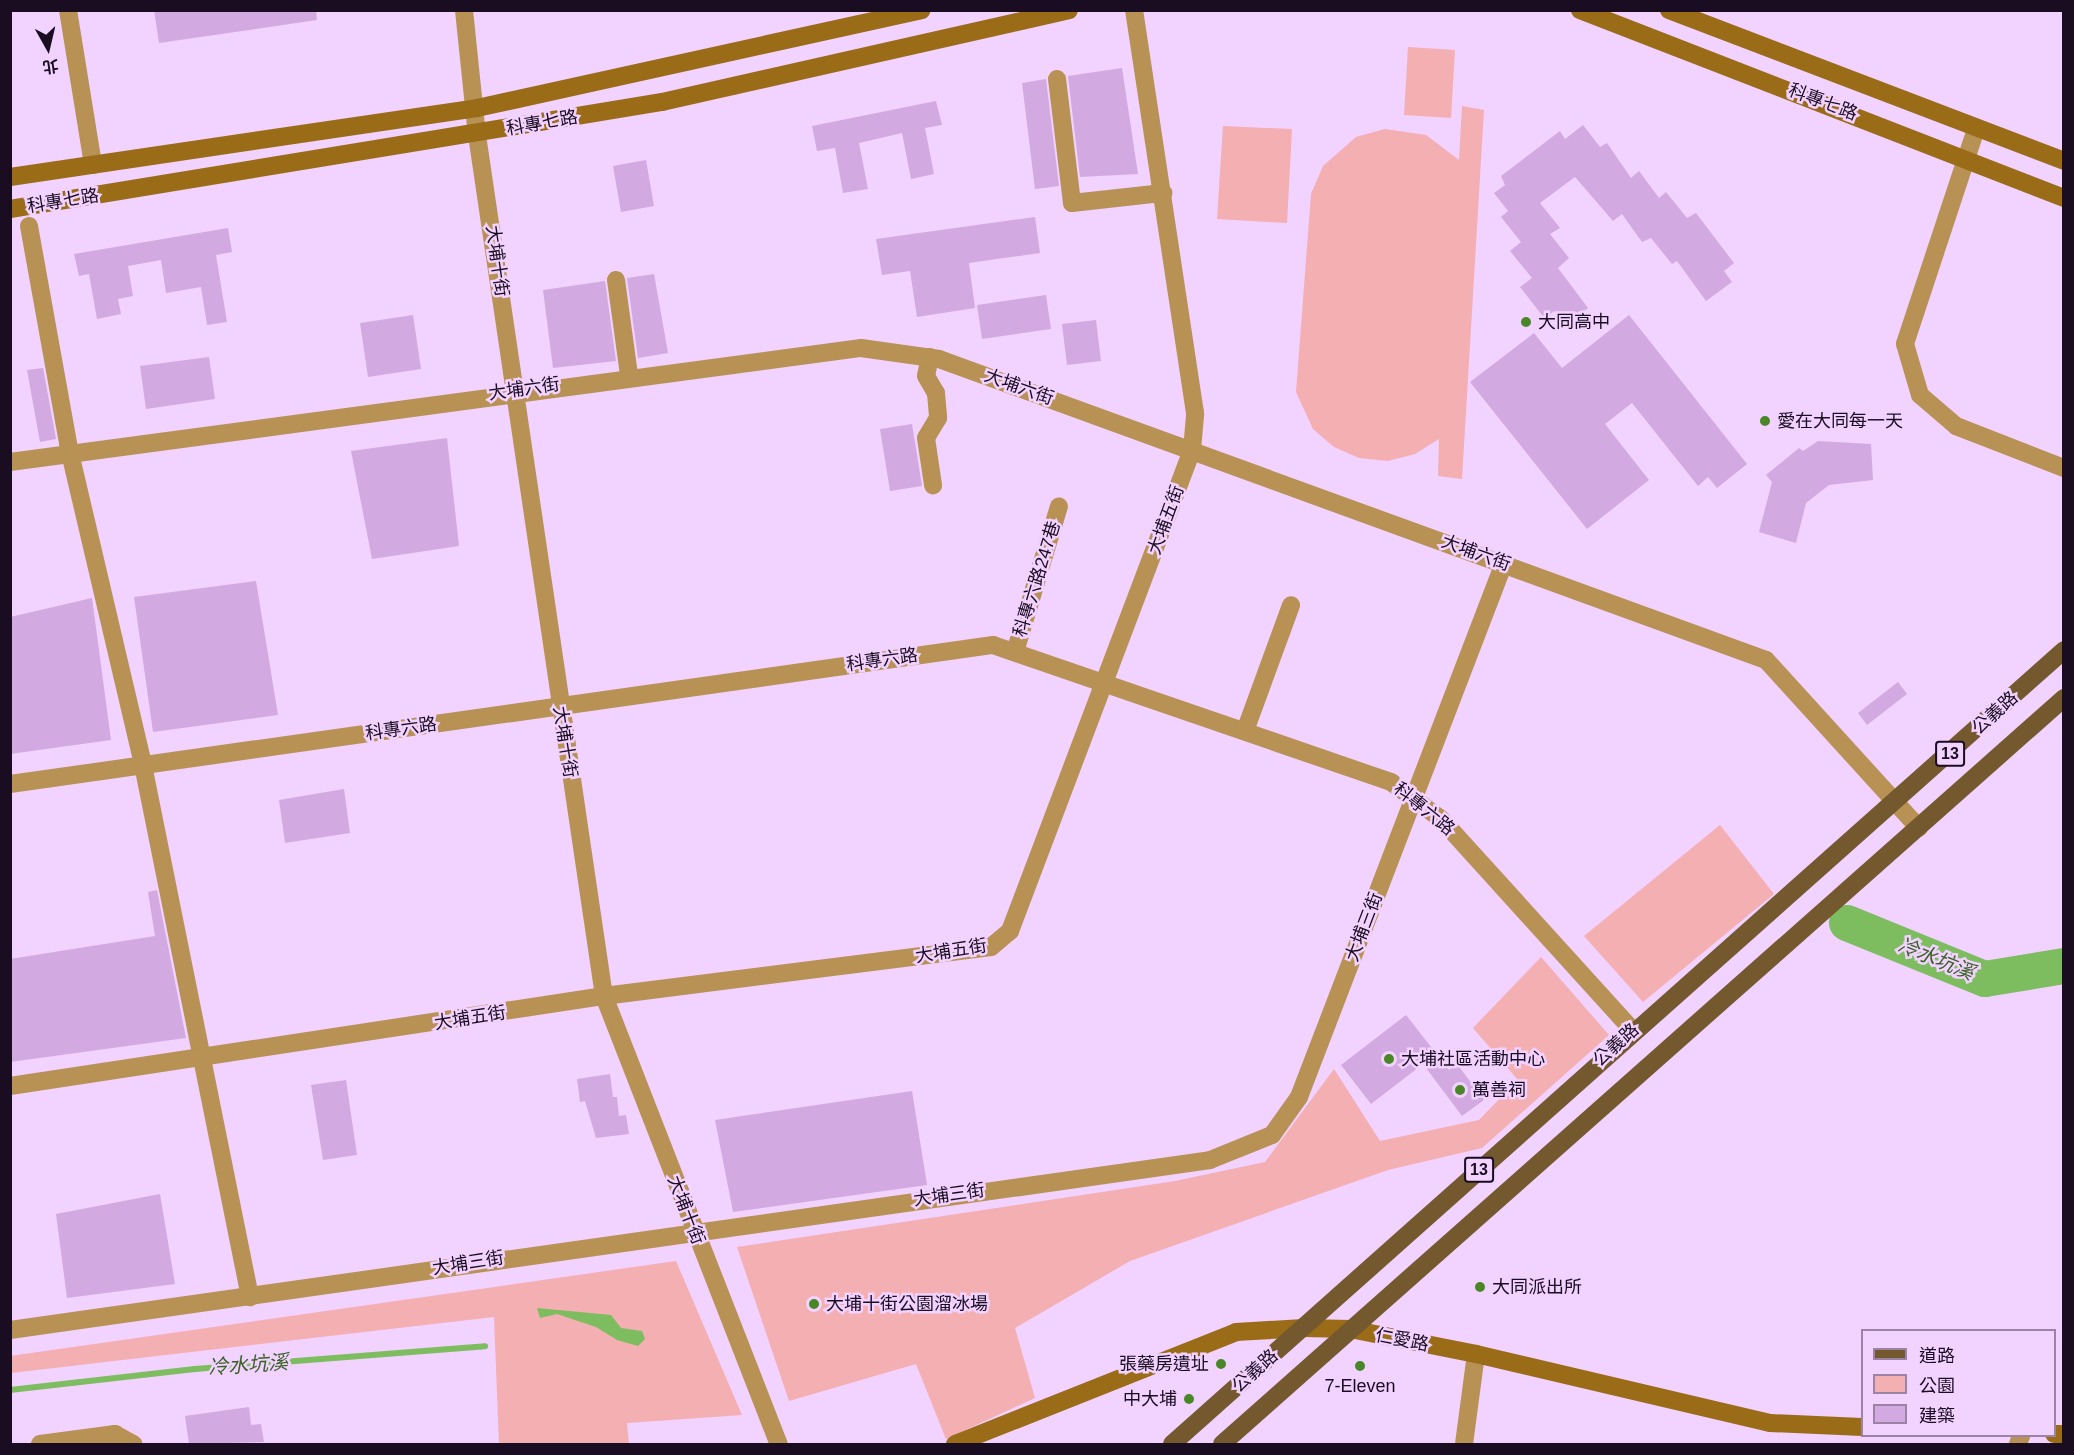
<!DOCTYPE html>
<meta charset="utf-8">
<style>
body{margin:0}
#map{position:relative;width:2074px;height:1455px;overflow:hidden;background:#f2d2ff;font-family:Arial,"Noto Sans TC",sans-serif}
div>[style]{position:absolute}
.green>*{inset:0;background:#f3afb1}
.water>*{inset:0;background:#7dbd60}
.stream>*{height:6px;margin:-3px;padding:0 3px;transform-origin:3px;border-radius:3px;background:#7dbd60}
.river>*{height:36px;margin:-18px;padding:0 18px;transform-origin:18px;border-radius:18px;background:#7dbd60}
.building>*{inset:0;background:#d2aae1}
.street>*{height:18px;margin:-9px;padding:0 9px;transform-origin:9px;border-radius:9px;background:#b89155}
.secondary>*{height:18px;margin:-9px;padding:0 9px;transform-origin:9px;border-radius:9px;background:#9a6c18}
.primary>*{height:18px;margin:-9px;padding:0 9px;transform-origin:9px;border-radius:9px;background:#74582e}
.dots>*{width:16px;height:16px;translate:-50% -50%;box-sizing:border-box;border:3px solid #f2d2ff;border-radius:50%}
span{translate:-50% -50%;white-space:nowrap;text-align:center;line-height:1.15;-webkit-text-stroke:5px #f2d2ff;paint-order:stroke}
.shield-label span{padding:2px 4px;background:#f2d2ff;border:2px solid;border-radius:4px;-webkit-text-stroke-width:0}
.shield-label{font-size:16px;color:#1b0d21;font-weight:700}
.street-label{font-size:18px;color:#1b0d21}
.poi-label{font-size:18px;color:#1b0d21}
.left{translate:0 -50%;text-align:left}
.right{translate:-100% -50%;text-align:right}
.water-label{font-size:20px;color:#386223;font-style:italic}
.frame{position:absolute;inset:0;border:12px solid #1b0d21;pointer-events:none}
.legend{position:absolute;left:1861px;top:1329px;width:195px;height:108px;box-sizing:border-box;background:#f2d2ff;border:2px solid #9c83a6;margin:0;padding:8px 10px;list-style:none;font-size:18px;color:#1b0d21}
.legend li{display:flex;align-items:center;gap:12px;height:30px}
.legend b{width:30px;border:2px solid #9c83a6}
.north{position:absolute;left:18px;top:18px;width:60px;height:60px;-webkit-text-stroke:4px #f2d2ff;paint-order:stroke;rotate:172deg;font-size:16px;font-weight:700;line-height:24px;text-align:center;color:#1b0d21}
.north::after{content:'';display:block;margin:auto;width:21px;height:27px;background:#1b0d21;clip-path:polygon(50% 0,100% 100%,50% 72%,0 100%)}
</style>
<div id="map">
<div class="green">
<i style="clip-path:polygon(1408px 47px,1455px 50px,1451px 118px,1404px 115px)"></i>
<i style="clip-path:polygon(1462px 106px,1484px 110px,1462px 479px,1438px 476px,1439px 439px,1415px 454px,1388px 461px,1359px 458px,1334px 447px,1313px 429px,1296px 392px,1311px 194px,1323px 166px,1356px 137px,1385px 129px,1426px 135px,1459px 160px)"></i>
<i style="clip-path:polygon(1223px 126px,1292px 129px,1287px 223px,1217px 219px)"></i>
<i style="clip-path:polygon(1720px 825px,1774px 894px,1643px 1002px,1584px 936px)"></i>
<i style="clip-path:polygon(1541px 957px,1609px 1035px,1482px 1148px,1388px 1170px,1130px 1261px,1015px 1328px,1035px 1398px,946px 1439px,916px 1364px,789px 1401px,737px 1247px,1175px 1181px,1265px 1162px,1334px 1069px,1380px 1141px,1479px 1120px,1518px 1080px,1473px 1028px)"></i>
<i style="clip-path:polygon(676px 1261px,742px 1415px,627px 1423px,629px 1444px,499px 1444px,494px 1317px,11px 1373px,10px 1356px)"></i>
</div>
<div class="water">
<i style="clip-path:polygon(537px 1308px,611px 1315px,621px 1328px,642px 1331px,645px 1339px,638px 1346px,617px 1340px,596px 1327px,557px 1314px,540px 1318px)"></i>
</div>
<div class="stream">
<i style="left:10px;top:1390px;width:186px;rotate:-6.5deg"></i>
<i style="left:195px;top:1369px;width:291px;rotate:-4.5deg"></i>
</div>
<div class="river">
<i style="left:1847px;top:923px;width:149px;rotate:22.1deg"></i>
<i style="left:1985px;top:979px;width:80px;rotate:-9.3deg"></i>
</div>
<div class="building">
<i style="clip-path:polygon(154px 10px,316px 10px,317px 20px,159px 43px)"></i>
<i style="clip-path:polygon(1122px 68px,1138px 174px,1080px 177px,1068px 76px)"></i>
<i style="clip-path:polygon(1046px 79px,1059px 186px,1035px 189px,1022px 83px)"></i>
<i style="clip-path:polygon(936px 101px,942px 125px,925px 128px,934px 174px,911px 179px,902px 133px,872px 140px,859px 143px,868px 189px,843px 193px,835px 148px,817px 151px,812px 126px)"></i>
<i style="clip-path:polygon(1583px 125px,1600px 147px,1607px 143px,1631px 178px,1639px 171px,1659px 198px,1666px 192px,1687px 218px,1696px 213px,1734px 263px,1724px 271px,1732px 282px,1706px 301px,1677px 261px,1672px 264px,1651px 238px,1642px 242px,1622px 214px,1613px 221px,1575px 177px,1540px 203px,1560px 228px,1550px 234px,1569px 258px,1558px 268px,1588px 308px,1576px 318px,1570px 312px,1560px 318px,1554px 311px,1545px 319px,1520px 287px,1532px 278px,1510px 251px,1521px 242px,1501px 217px,1508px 211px,1494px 193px,1505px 185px,1501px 176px,1560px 131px,1565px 139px)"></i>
<i style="clip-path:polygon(646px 160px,654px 206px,621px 212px,613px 166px)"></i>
<i style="clip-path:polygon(1035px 217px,1040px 253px,969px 263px,975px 308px,917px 317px,910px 271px,882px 275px,876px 239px)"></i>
<i style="clip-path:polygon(228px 228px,232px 252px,216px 255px,227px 322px,207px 325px,201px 287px,166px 293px,161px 260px,128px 266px,133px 296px,118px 299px,121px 314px,97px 319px,89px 274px,79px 276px,74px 254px)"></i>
<i style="clip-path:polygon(654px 274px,668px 353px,638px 358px,627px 278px)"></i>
<i style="clip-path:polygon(605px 281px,616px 361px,553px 368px,543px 290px)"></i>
<i style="clip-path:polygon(1046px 295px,1051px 329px,982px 339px,977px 305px)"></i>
<i style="clip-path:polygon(413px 315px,421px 369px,368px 377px,360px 323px)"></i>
<i style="clip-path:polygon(1629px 315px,1747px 464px,1717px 488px,1708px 477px,1698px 486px,1632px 403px,1605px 424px,1649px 480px,1587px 529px,1470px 382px,1534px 333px,1562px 368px)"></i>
<i style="clip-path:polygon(1096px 320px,1101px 361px,1067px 365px,1062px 324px)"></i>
<i style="clip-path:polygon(209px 357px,215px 399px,146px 409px,140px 366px)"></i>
<i style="clip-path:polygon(43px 368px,56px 439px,40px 442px,27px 370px)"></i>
<i style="clip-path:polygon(912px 424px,922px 486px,890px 491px,880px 429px)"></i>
<i style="clip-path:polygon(447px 438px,459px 546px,372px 559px,351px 451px)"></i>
<i style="clip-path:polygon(1818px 441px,1871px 444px,1873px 480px,1829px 485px,1806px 503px,1796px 543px,1759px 532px,1772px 482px,1766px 475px,1799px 448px,1803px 451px)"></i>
<i style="clip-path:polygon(256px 581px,278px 715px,153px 732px,134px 597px)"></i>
<i style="clip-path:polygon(92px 598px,111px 740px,10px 754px,10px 617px)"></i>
<i style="clip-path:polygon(1898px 682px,1907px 694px,1867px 725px,1858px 713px)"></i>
<i style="clip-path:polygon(344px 789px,350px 833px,285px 843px,279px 800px)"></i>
<i style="clip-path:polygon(157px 890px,186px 1038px,10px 1062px,10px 959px,155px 936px,148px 892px)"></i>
<i style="clip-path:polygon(1406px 1015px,1449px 1070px,1457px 1064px,1484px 1100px,1462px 1116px,1423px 1064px,1371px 1104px,1341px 1065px)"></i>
<i style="clip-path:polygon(610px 1074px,613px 1097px,617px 1097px,619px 1116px,626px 1115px,629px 1134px,596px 1138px,585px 1101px,580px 1102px,577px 1079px)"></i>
<i style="clip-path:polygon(346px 1080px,357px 1155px,323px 1160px,311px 1085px)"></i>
<i style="clip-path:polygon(912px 1091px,927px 1185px,733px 1212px,715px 1120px)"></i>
<i style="clip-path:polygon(160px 1194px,175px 1284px,67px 1298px,56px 1214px)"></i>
<i style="clip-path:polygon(249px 1407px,251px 1425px,261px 1424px,264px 1442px,189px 1444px,185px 1416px)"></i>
</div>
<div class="street">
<i style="left:68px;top:10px;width:157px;rotate:80.8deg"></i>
<i style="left:464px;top:10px;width:126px;rotate:84.1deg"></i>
<i style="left:477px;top:135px;width:870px;rotate:81.61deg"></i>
<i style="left:604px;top:996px;width:481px;rotate:68.7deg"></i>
<i style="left:1057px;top:79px;width:125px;rotate:83.1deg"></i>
<i style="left:1072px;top:203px;width:92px;rotate:-6.3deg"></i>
<i style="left:1976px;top:129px;width:226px;rotate:108.3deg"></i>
<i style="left:1905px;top:344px;width:53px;rotate:73.6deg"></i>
<i style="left:1920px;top:395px;width:48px;rotate:40.7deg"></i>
<i style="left:1956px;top:426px;width:116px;rotate:21.3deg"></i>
<i style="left:29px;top:226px;width:231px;rotate:79.8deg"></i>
<i style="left:70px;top:453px;width:320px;rotate:76.8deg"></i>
<i style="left:143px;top:765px;width:543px;rotate:78.63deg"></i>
<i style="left:616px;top:280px;width:96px;rotate:82.2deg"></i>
<i style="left:930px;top:357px;width:19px;rotate:102deg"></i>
<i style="left:926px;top:376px;width:20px;rotate:60deg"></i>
<i style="left:936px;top:393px;width:25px;rotate:85deg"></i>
<i style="left:938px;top:418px;width:23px;rotate:121deg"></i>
<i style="left:926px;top:438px;width:48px;rotate:81.5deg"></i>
<i style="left:10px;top:462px;width:859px;rotate:-7.63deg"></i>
<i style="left:861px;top:348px;width:79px;rotate:8deg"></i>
<i style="left:939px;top:359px;width:880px;rotate:20deg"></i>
<i style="left:1766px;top:660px;width:227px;rotate:47.7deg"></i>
<i style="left:1015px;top:652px;width:152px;rotate:-73.2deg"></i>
<i style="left:1245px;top:731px;width:134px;rotate:-69.9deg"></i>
<i style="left:10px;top:784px;width:993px;rotate:-8.05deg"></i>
<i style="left:993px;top:645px;width:421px;rotate:19deg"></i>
<i style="left:1391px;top:782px;width:62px;rotate:36.5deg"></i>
<i style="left:1441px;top:819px;width:285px;rotate:47.8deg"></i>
<i style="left:10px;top:1086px;width:601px;rotate:-8.62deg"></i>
<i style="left:604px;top:996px;width:390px;rotate:-7.2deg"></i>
<i style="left:991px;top:947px;width:25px;rotate:-40deg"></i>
<i style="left:1010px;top:931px;width:514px;rotate:-69.27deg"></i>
<i style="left:1192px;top:450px;width:37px;rotate:-85deg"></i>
<i style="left:1195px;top:413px;width:408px;rotate:-98.6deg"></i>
<i style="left:10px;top:1330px;width:1212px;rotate:-8.06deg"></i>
<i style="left:1210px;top:1160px;width:67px;rotate:-22deg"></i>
<i style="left:1272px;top:1135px;width:47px;rotate:-54.6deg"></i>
<i style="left:1299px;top:1097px;width:572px;rotate:-69deg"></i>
<i style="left:40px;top:1444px;width:76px;rotate:-7.6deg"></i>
<i style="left:115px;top:1434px;width:21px;rotate:29deg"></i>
<i style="left:1464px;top:1444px;width:91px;rotate:-82.4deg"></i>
<i style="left:2018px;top:1444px;width:9px;rotate:-69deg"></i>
</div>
<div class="secondary">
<i style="left:1580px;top:10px;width:519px;rotate:21.23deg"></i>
<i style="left:1669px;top:10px;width:423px;rotate:20.9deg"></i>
<i style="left:10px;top:177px;width:472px;rotate:-8.4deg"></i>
<i style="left:477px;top:108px;width:455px;rotate:-12.4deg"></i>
<i style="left:10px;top:209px;width:661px;rotate:-9.32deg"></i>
<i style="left:662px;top:102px;width:417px;rotate:-12.7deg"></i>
<i style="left:2054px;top:1434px;width:10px"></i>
<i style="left:955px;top:1444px;width:302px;rotate:-21.7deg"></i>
<i style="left:1236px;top:1332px;width:68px;rotate:-3.4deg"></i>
<i style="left:1304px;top:1328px;width:46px;rotate:1.2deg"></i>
<i style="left:1350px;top:1329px;width:128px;rotate:11.2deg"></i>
<i style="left:1476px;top:1354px;width:302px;rotate:13.2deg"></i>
<i style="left:1770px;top:1423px;width:92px;rotate:2.5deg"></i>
</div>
<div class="primary">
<i style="left:1172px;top:1444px;width:1194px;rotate:-41.67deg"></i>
<i style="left:1222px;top:1444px;width:1125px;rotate:-41.54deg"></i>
</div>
<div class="dots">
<i style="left:1526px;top:322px;background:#488626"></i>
<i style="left:1765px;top:421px;background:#488626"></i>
<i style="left:1389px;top:1059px;background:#488626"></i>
<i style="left:1460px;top:1090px;background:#488626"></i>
<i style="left:1480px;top:1287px;background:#488626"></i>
<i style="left:814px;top:1304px;background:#488626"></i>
<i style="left:1221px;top:1364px;background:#488626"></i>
<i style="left:1360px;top:1366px;background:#488626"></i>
<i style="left:1189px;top:1399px;background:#488626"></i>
</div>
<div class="shield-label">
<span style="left:1950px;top:754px">13</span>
<span style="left:1479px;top:1170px">13</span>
</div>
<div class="street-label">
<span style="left:1823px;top:102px;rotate:21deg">科專七路</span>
<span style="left:542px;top:123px;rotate:-10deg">科專七路</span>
<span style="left:63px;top:201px;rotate:-9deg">科專七路</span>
<span style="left:497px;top:261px;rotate:82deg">大埔十街</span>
<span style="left:1019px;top:387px;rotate:20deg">大埔六街</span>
<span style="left:524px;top:389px;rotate:-8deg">大埔六街</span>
<span style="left:1166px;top:520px;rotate:-70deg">大埔五街</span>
<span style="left:1476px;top:553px;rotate:20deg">大埔六街</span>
<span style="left:1037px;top:579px;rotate:-73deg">科專六路247巷</span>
<span style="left:882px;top:660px;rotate:-8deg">科專六路</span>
<span style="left:1995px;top:713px;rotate:-42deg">公義路</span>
<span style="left:401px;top:729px;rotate:-8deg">科專六路</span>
<span style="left:565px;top:742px;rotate:81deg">大埔十街</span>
<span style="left:1424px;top:809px;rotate:39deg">科專六路</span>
<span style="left:1364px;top:927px;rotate:-69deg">大埔三街</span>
<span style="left:951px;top:951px;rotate:-9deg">大埔五街</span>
<span style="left:470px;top:1018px;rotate:-9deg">大埔五街</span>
<span style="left:1616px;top:1045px;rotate:-42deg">公義路</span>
<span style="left:949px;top:1195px;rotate:-8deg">大埔三街</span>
<span style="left:686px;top:1210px;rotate:69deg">大埔十街</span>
<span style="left:468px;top:1263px;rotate:-9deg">大埔三街</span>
<span style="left:1402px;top:1340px;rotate:11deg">仁愛路</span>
<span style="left:1255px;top:1371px;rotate:-42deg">公義路</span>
</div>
<div class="poi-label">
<span class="left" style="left:1538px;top:322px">大同高中</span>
<span class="left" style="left:1777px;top:421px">愛在大同每一天</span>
<span class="left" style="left:1401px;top:1059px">大埔社區活動中心</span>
<span class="left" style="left:1472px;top:1090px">萬善祠</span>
<span class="left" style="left:1492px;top:1287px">大同派出所</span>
<span class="left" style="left:826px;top:1304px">大埔十街公園溜冰場</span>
<span class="right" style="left:1209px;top:1364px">張藥房遺址</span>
<span style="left:1360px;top:1386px">7-Eleven</span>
<span class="right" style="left:1177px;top:1399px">中大埔</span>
</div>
<div class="water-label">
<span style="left:1936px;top:959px;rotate:22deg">冷水坑溪</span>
<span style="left:248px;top:1365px;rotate:-4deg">冷水坑溪</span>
</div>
<div class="frame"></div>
<ul class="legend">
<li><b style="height:8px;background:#74582e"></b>道路</li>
<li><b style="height:16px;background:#f3afb1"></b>公園</li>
<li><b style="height:16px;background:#d2aae1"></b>建築</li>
</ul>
<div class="north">北</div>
</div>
